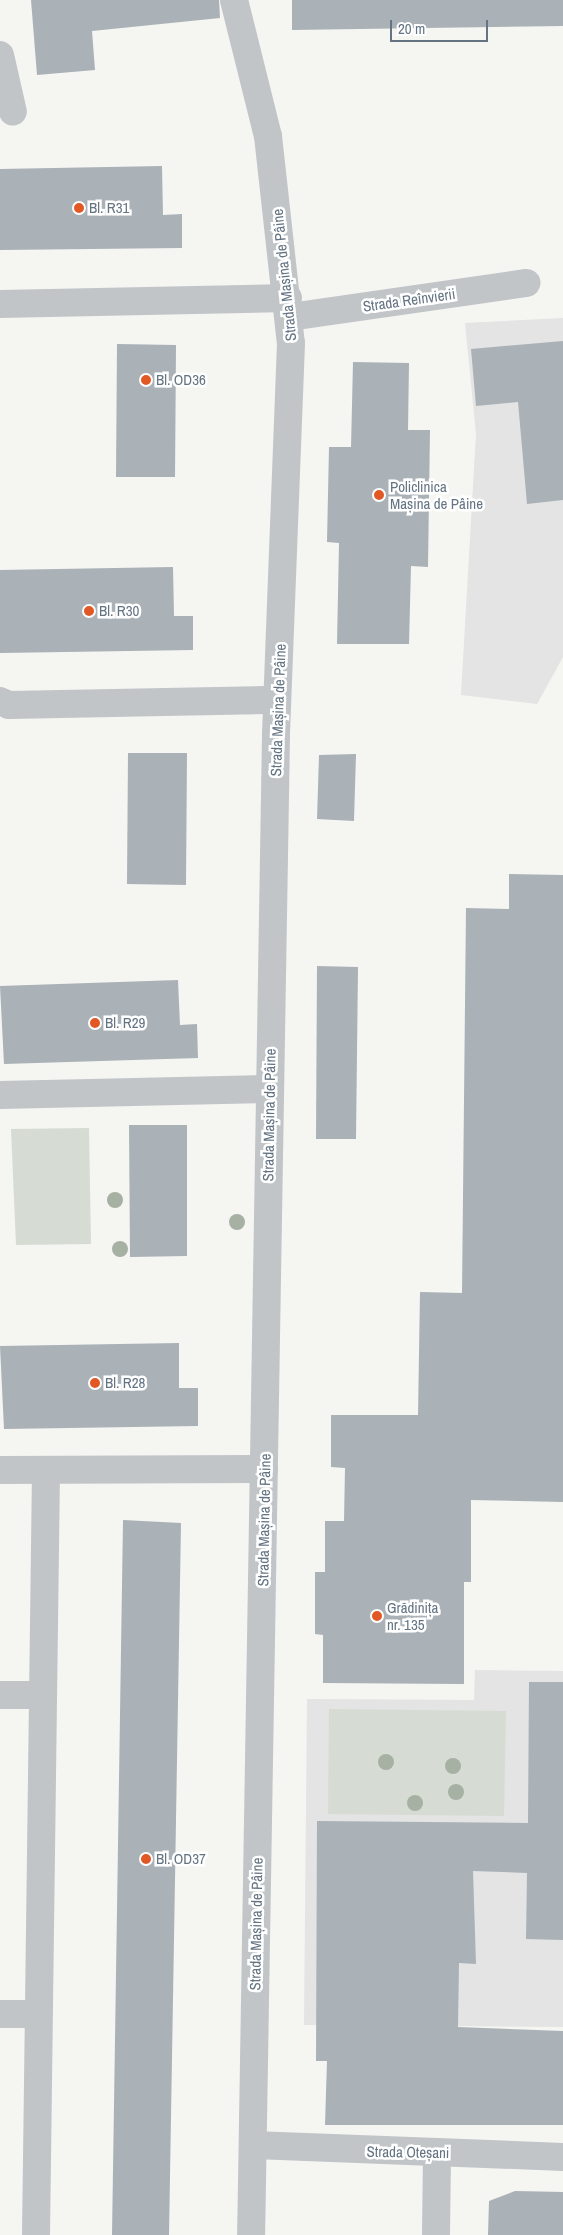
<!DOCTYPE html>
<meta charset="utf-8">
<style>
body{margin:0}
#map{position:relative;width:563px;height:2235px;overflow:hidden;background:#f5f5f2;font-family:"Archivo Narrow",sans-serif}
div>[style]{position:absolute}
.built>*{inset:0;background:#e3e4e3}
.green>*{inset:0;background:#d6dcd3}
.building>*{inset:0;background:#aab1b7}
.minor>*{height:28px;margin:-14px;padding:0 14px;transform-origin:14px;border-radius:14px;background:#c1c5c8}
.trees>*{width:16px;height:16px;margin:-8px;border-radius:50%;background:#a7b1a3}
.dots>*{width:14px;height:14px;translate:-50% -50%;box-sizing:border-box;border:2px solid #fff;border-radius:50%}
span{translate:-50% -50%;white-space:nowrap;text-align:center;line-height:1.15;-webkit-text-stroke:5px #fff;paint-order:stroke}
.poi-label{font-size:15px;color:#647483}
.left{translate:0 -50%;text-align:left}
.street-label{font-size:15px;color:#647483}
.scale{position:absolute;left:390px;top:20px;width:98px;height:22px;box-sizing:border-box;border:2px solid #647483;border-top:0;padding-left:6px;font-size:15px;line-height:18px;white-space:nowrap;color:#647483;-webkit-text-stroke:4px #fff;paint-order:stroke}
</style>
<div id="map">
<div class="built">
<i style="clip-path:polygon(563px 318px,563px 657px,537px 704px,461px 695px,476px 434px,465px 323px)"></i>
<i style="clip-path:polygon(475px 1670px,563px 1671px,563px 2027px,304px 2025px,307px 1699px,474px 1700px)"></i>
</div>
<div class="green">
<i style="clip-path:polygon(89px 1128px,91px 1244px,16px 1245px,11px 1129px)"></i>
<i style="clip-path:polygon(329px 1709px,506px 1711px,504px 1816px,328px 1814px)"></i>
</div>
<div class="building">
<i style="clip-path:polygon(31px 0,219px 0,220px 18px,92px 31px,95px 70px,37px 75px)"></i>
<i style="clip-path:polygon(292px 0,563px 0,563px 26px,292px 30px)"></i>
<i style="clip-path:polygon(162px 166px,163px 215px,182px 214px,182px 248px,0 250px,0 169px)"></i>
<i style="clip-path:polygon(563px 341px,563px 500px,527px 504px,518px 402px,476px 406px,471px 349px)"></i>
<i style="clip-path:polygon(117px 344px,176px 345px,175px 477px,116px 477px)"></i>
<i style="clip-path:polygon(353px 362px,409px 363px,408px 430px,430px 430px,428px 567px,411px 566px,409px 644px,337px 644px,339px 543px,327px 542px,329px 447px,351px 447px)"></i>
<i style="clip-path:polygon(173px 567px,174px 616px,193px 616px,193px 650px,0 653px,0 570px)"></i>
<i style="clip-path:polygon(128px 753px,187px 753px,186px 885px,127px 884px)"></i>
<i style="clip-path:polygon(356px 754px,354px 821px,317px 819px,319px 755px)"></i>
<i style="clip-path:polygon(509px 874px,563px 875px,563px 1502px,471px 1500px,471px 1582px,464px 1582px,464px 1684px,323px 1683px,323px 1635px,315px 1634px,315px 1572px,325px 1572px,325px 1521px,344px 1521px,345px 1468px,331px 1467px,331px 1415px,418px 1415px,420px 1292px,462px 1293px,466px 908px,509px 909px)"></i>
<i style="clip-path:polygon(317px 966px,358px 967px,356px 1139px,316px 1139px)"></i>
<i style="clip-path:polygon(178px 980px,180px 1025px,197px 1024px,198px 1058px,4px 1064px,0 986px)"></i>
<i style="clip-path:polygon(129px 1125px,187px 1125px,187px 1256px,130px 1257px)"></i>
<i style="clip-path:polygon(179px 1343px,179px 1388px,198px 1388px,198px 1426px,4px 1429px,0 1346px)"></i>
<i style="clip-path:polygon(123px 1520px,181px 1523px,169px 2235px,112px 2235px)"></i>
<i style="clip-path:polygon(529px 1682px,563px 1682px,563px 1940px,526px 1939px,527px 1873px,473px 1871px,476px 1964px,459px 1963px,458px 2027px,563px 2031px,563px 2125px,325px 2125px,327px 2061px,316px 2061px,317px 1821px,528px 1823px)"></i>
<i style="clip-path:polygon(515px 2191px,563px 2192px,563px 2235px,488px 2235px,489px 2201px)"></i>
</div>
<div class="minor">
<i style="left:234px;top:0;width:140px;rotate:76deg"></i>
<i style="left:268px;top:136px;width:208px;rotate:83.7deg"></i>
<i style="left:291px;top:343px;width:392px;rotate:92.2deg"></i>
<i style="left:276px;top:735px;width:1500px;rotate:90.95deg"></i>
<i style="left:0;top:55px;width:58px;rotate:77.2deg"></i>
<i style="left:0;top:304px;width:288px;rotate:-1.2deg"></i>
<i style="left:290px;top:317px;width:239px;rotate:-8.2deg"></i>
<i style="left:0;top:701px;width:10px;rotate:24deg"></i>
<i style="left:9px;top:705px;width:268px;rotate:-1.1deg"></i>
<i style="left:0;top:1095px;width:269px;rotate:-1.3deg"></i>
<i style="left:0;top:1470px;width:264px;rotate:-0.2deg"></i>
<i style="left:0;top:1695px;width:43px"></i>
<i style="left:0;top:2014px;width:37px"></i>
<i style="left:253px;top:2145px;width:310px;rotate:2.2deg"></i>
<i style="left:36px;top:2235px;width:765px;rotate:-89.25deg"></i>
<i style="left:436px;top:2235px;width:83px;rotate:-89.3deg"></i>
</div>
<div class="trees">
<i style="left:115px;top:1200px"></i>
<i style="left:237px;top:1222px"></i>
<i style="left:120px;top:1249px"></i>
<i style="left:386px;top:1762px"></i>
<i style="left:453px;top:1766px"></i>
<i style="left:456px;top:1792px"></i>
<i style="left:415px;top:1803px"></i>
</div>
<div class="dots">
<i style="left:79px;top:208px;background:#e25825"></i>
<i style="left:146px;top:380px;background:#e25825"></i>
<i style="left:379px;top:495px;background:#e25825"></i>
<i style="left:89px;top:611px;background:#e25825"></i>
<i style="left:95px;top:1023px;background:#e25825"></i>
<i style="left:95px;top:1383px;background:#e25825"></i>
<i style="left:377px;top:1616px;background:#e25825"></i>
<i style="left:146px;top:1859px;background:#e25825"></i>
</div>
<div class="poi-label">
<span class="left" style="left:89px;top:208px">Bl. R31</span>
<span class="left" style="left:156px;top:380px">Bl. OD36</span>
<span class="left" style="left:390px;top:495px">Policlinica<br>Mașina de Pâine</span>
<span class="left" style="left:99px;top:611px">Bl. R30</span>
<span class="left" style="left:105px;top:1023px">Bl. R29</span>
<span class="left" style="left:105px;top:1383px">Bl. R28</span>
<span class="left" style="left:387px;top:1616px">Grădinița<br>nr. 135</span>
<span class="left" style="left:156px;top:1859px">Bl. OD37</span>
</div>
<div class="street-label">
<span style="left:284px;top:275px;rotate:-96deg">Strada Mașina de Pâine</span>
<span style="left:409px;top:300px;rotate:-8deg">Strada Reînvierii</span>
<span style="left:278px;top:710px;rotate:-88deg">Strada Mașina de Pâine</span>
<span style="left:269px;top:1115px;rotate:-89deg">Strada Mașina de Pâine</span>
<span style="left:264px;top:1520px;rotate:-89deg">Strada Mașina de Pâine</span>
<span style="left:256px;top:1924px;rotate:-89deg">Strada Mașina de Pâine</span>
<span style="left:408px;top:2152px;rotate:1deg">Strada Oteșani</span>
</div>
<div class="scale">20 m</div>
</div>
